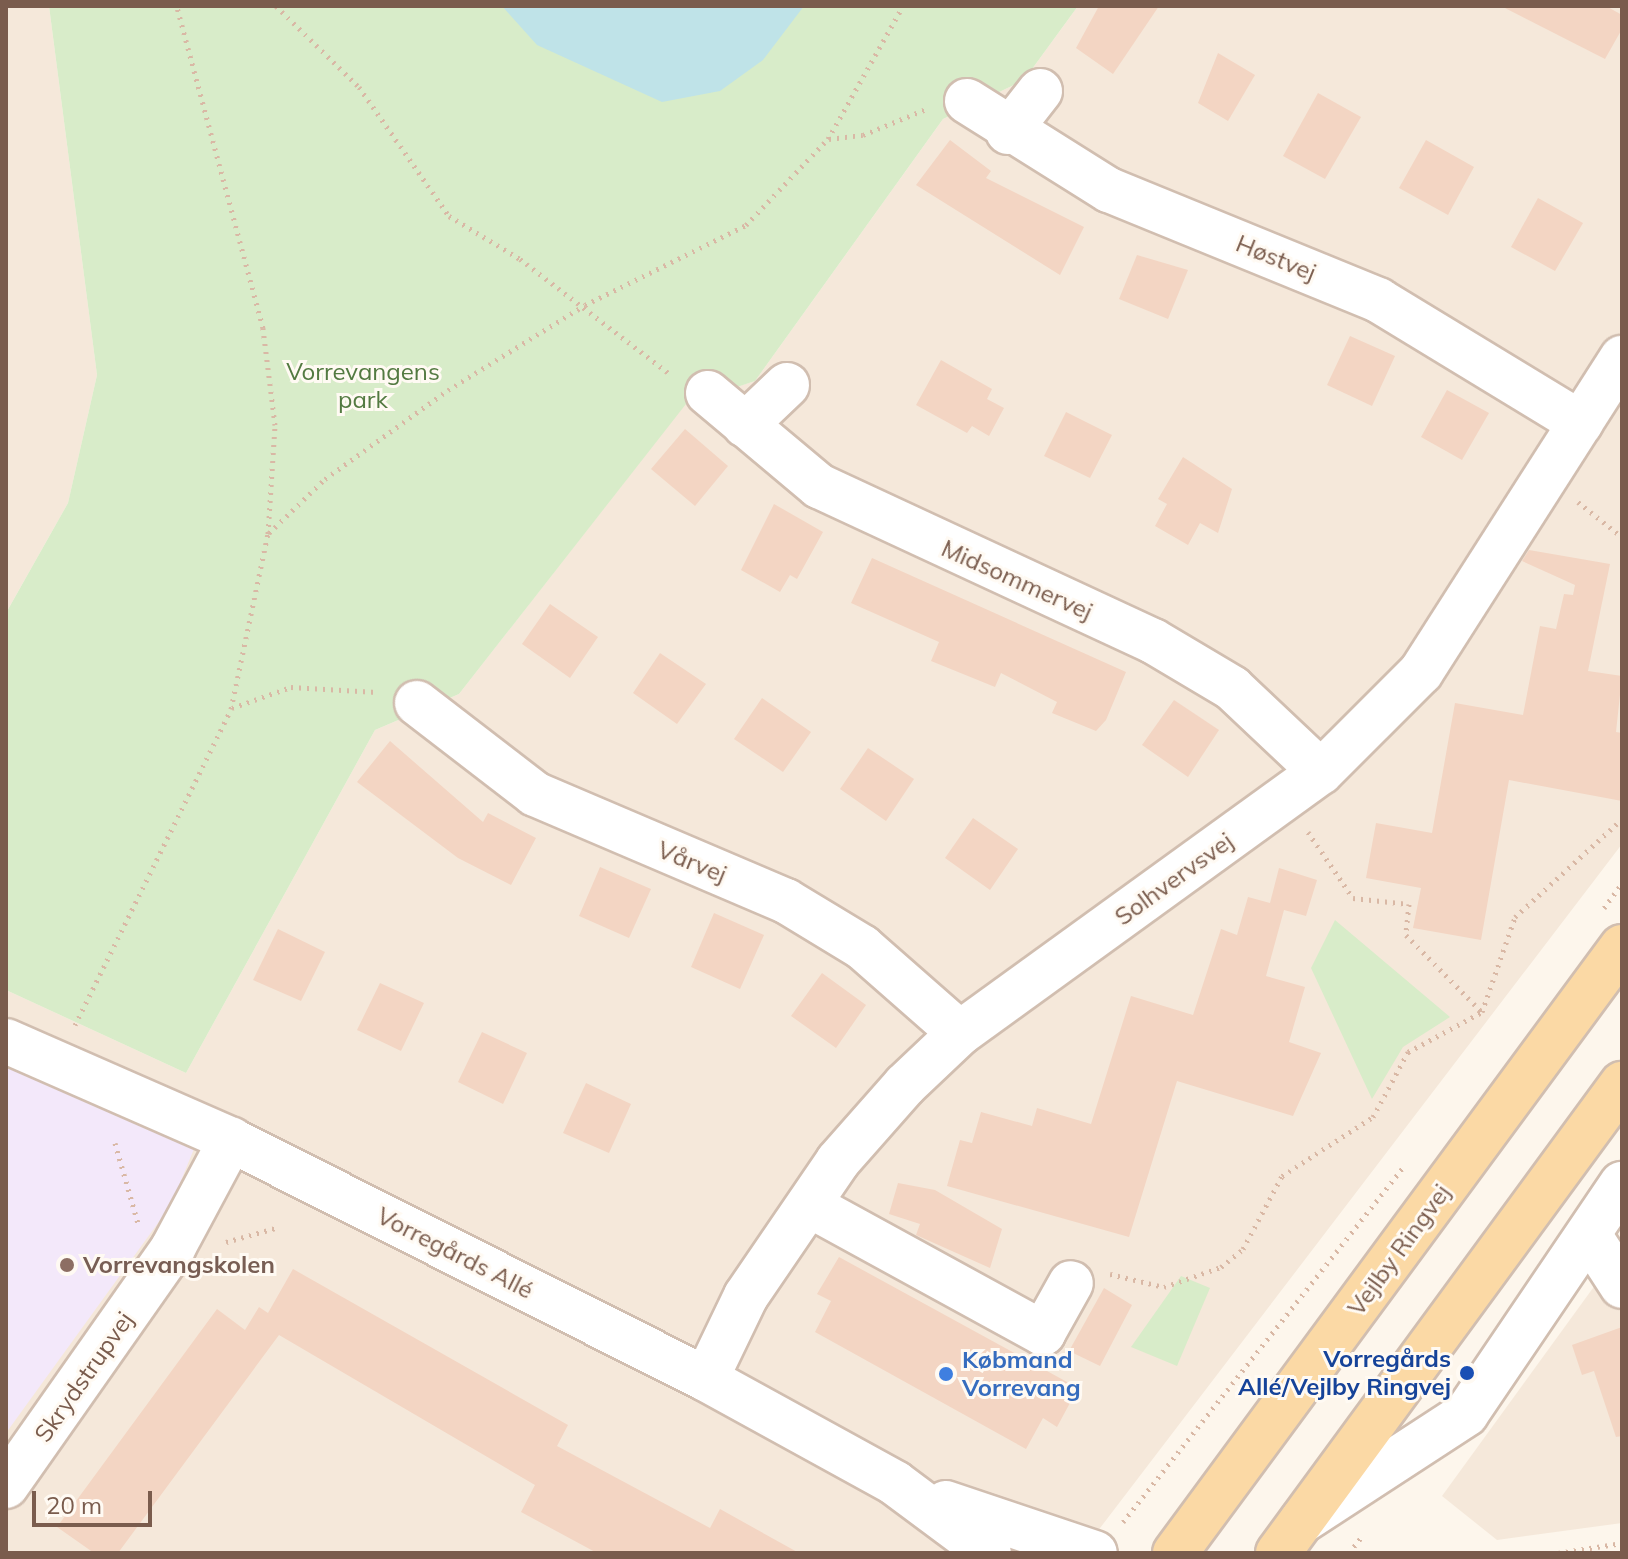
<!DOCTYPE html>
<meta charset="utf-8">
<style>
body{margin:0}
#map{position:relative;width:1628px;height:1559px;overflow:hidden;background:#fdf6ec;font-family:Mulish,sans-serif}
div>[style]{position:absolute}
.residential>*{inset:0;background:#f5e8da}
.education>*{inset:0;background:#f3e8fa}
.green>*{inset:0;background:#d8ecc9}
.water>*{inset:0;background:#bfe3e8}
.building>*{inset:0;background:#f3d5c3}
.path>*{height:5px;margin-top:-2.5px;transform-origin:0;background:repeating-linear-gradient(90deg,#d9b8a5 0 2px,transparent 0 8px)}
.roads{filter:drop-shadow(2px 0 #d1beb0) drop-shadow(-2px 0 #d1beb0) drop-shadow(0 2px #d1beb0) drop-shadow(0 -2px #d1beb0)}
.minor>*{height:44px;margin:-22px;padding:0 22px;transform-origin:22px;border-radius:22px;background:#fff}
.major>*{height:44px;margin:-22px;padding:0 22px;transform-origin:22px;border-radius:22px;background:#fbd9a5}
.dots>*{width:22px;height:22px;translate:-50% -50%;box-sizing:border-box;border:4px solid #fffaf3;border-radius:50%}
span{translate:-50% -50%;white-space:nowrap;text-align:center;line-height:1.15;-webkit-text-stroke:6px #fffaf3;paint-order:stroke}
.street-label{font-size:24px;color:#7a5c4d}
.park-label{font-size:24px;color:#537a41}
.education-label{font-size:24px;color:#785e54;font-weight:700}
.left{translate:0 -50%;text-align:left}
.transit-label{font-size:24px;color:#164399;font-weight:700}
.right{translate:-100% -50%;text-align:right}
.shop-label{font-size:24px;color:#366cbe;font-weight:700}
.frame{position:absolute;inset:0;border:8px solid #7a5c4d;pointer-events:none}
.scale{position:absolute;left:32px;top:1491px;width:120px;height:36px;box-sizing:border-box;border:4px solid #7a5c4d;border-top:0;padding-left:10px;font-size:24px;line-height:28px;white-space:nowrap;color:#7a5c4d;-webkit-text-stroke:6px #fffaf3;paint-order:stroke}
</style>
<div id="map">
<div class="residential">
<i style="clip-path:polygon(6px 6px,49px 6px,97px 375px,68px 503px,6px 613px)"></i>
<i style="clip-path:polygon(1078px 6px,1622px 6px,1622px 844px,1081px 1553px,6px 1553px,6px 990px,186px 1073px,375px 730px,459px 694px,686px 403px,755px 381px,943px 119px,1024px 80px)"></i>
<i style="clip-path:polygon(1622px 1248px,1622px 1523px,1497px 1540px,1442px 1496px)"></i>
</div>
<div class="education">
<i style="clip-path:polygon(6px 1062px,196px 1144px,171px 1205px,6px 1433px)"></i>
</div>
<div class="green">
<i style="clip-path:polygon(49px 6px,1078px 6px,1024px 80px,943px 119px,755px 381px,686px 404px,459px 694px,375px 730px,186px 1073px,6px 990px,6px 613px,68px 503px,97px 375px)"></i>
<i style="clip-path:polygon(1335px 920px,1450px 1017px,1403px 1047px,1372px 1099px,1311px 968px)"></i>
<i style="clip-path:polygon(1181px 1276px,1210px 1288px,1177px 1366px,1131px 1347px)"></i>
</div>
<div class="water">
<i style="clip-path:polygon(502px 6px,804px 6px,763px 60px,720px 91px,662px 102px,537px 45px)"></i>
</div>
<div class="building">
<i style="clip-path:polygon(1099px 6px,1159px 6px,1113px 74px,1076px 48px)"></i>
<i style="clip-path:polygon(1501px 6px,1606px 6px,1622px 15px,1622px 29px,1605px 59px)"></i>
<i style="clip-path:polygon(1218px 53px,1255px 75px,1228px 121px,1198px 103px)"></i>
<i style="clip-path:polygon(1318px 93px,1361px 117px,1325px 179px,1283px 156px)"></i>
<i style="clip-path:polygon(950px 140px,991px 171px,986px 178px,1084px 227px,1060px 275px,916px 185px)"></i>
<i style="clip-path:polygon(1426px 140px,1474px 167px,1448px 215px,1399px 188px)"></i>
<i style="clip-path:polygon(1538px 198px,1583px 223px,1555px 271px,1511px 247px)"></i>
<i style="clip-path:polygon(1137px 255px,1188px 270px,1168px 319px,1119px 299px)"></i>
<i style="clip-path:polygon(1350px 336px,1395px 356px,1372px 406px,1327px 385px)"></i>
<i style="clip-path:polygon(941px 360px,992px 389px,987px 399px,1004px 408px,989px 436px,972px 426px,967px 433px,916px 405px)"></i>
<i style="clip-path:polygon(1447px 390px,1489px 413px,1462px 460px,1421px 437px)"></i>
<i style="clip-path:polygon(1066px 412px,1112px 435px,1090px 478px,1044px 456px)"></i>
<i style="clip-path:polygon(685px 429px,728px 466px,695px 506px,651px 469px)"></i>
<i style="clip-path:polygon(1183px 457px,1232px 489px,1218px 533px,1200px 523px,1188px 545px,1155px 526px,1167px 504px,1158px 499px)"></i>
<i style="clip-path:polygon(774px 504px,823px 532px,797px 579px,790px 575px,780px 592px,741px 570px)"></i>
<i style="clip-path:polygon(1529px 550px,1610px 564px,1588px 671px,1622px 676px,1616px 732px,1622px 733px,1622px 801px,1509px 780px,1481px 940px,1413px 928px,1421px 888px,1366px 878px,1376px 823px,1432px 833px,1455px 703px,1523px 715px,1540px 626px,1556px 629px,1564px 594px,1573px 595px,1575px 585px,1522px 561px)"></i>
<i style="clip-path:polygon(872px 558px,1126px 672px,1106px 720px,1096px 731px,1052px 713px,1057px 702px,1001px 673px,995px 687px,931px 661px,939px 642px,851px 603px)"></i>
<i style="clip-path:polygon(550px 604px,598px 637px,570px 678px,522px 644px)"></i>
<i style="clip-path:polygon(660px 653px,706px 684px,677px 724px,633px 693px)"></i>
<i style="clip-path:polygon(762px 698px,811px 732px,783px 772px,734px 739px)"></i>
<i style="clip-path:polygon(1174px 700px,1219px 730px,1188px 777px,1142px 745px)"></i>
<i style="clip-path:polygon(390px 741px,483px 822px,488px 813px,536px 838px,511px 885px,458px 858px,357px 782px)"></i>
<i style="clip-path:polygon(868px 748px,914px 779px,886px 821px,840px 789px)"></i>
<i style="clip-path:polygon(973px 818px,1018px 849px,990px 890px,945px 858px)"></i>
<i style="clip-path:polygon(600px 867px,651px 889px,629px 938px,579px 916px)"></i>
<i style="clip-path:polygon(1279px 868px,1317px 880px,1306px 916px,1284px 910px,1266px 976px,1305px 987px,1289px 1042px,1321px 1053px,1293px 1116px,1177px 1081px,1129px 1237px,947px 1186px,960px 1140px,972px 1143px,981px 1112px,1032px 1126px,1037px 1108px,1091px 1124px,1131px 996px,1193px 1015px,1221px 929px,1237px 935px,1248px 897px,1270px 903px)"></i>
<i style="clip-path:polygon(714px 913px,764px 935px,740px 989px,691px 967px)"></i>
<i style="clip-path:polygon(278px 929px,325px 952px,301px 1001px,253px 980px)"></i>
<i style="clip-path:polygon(822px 973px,866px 1005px,836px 1048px,791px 1016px)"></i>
<i style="clip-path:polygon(380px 983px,424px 1003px,401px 1051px,357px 1030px)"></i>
<i style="clip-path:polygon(482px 1032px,527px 1053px,503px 1104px,458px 1082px)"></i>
<i style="clip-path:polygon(586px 1083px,631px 1104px,609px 1153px,563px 1133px)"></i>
<i style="clip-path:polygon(898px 1183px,935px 1190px,1002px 1229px,990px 1268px,916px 1235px,920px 1224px,889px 1214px)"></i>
<i style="clip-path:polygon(839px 1257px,1078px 1388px,1057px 1427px,1043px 1418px,1026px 1449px,815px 1332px,831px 1301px,817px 1294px)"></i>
<i style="clip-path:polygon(293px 1269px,568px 1425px,557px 1446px,710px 1528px,720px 1509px,799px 1553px,597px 1553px,521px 1512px,535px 1485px,279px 1335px,118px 1553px,94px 1553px,57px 1527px,217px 1309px,245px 1330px,259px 1307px,268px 1313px)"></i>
<i style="clip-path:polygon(1104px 1288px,1132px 1305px,1100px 1366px,1069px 1351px)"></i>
<i style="clip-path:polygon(1622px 1327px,1622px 1436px,1616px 1437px,1594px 1371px,1582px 1375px,1572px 1345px)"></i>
</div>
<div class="path">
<i style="left:276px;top:6px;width:116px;rotate:44.3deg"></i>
<i style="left:359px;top:87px;width:157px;rotate:55.1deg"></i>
<i style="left:449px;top:216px;width:83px;rotate:31.2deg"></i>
<i style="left:520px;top:259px;width:190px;rotate:37.5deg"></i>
<i style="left:829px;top:139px;width:34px;rotate:-7deg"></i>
<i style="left:863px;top:135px;width:68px;rotate:-22.4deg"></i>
<i style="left:1578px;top:502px;width:56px;rotate:38.5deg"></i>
<i style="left:269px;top:533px;width:78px;rotate:-44deg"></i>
<i style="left:325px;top:479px;width:152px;rotate:-35.9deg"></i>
<i style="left:448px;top:390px;width:161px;rotate:-31.8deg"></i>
<i style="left:585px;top:305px;width:180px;rotate:-26.4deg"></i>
<i style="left:746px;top:225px;width:119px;rotate:-46.4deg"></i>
<i style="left:828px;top:139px;width:153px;rotate:-60.6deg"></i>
<i style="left:232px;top:708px;width:63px;rotate:-19.6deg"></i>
<i style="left:291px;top:687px;width:86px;rotate:3.3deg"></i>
<i style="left:1308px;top:832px;width:80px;rotate:55.7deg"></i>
<i style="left:1353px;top:898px;width:56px;rotate:6.1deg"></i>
<i style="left:1409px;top:904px;width:31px;rotate:96deg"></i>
<i style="left:1406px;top:935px;width:108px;rotate:45.4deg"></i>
<i style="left:1604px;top:908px;width:31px;rotate:-54deg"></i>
<i style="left:75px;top:1025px;width:352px;rotate:-63.7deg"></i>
<i style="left:231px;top:709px;width:179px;rotate:-78.1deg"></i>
<i style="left:268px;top:534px;width:109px;rotate:-86.3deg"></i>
<i style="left:275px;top:425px;width:98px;rotate:-97.1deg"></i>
<i style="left:263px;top:328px;width:333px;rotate:-105deg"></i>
<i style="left:115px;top:1143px;width:83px;rotate:74deg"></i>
<i style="left:226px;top:1242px;width:55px;rotate:-15.8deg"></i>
<i style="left:1110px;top:1274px;width:56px;rotate:13.5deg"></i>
<i style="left:1164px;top:1287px;width:60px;rotate:-19.3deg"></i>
<i style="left:1221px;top:1267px;width:28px;rotate:-39deg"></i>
<i style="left:1243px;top:1249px;width:83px;rotate:-61.9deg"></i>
<i style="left:1282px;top:1176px;width:108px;rotate:-33deg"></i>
<i style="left:1373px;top:1117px;width:74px;rotate:-61.7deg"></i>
<i style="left:1408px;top:1052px;width:84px;rotate:-28.4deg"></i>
<i style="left:1482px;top:1012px;width:101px;rotate:-70.8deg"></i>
<i style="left:1515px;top:917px;width:145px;rotate:-42.5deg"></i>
<i style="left:1123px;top:1522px;width:454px;rotate:-51.7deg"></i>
<i style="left:1349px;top:1553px;width:23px;rotate:-52deg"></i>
<i style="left:1558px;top:1553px;width:65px;rotate:-8.9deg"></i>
</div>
<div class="roads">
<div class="minor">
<i style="left:967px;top:101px;width:168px;rotate:32.1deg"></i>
<i style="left:1109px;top:190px;width:291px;rotate:22.2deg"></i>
<i style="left:1378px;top:300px;width:237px;rotate:31.3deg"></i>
<i style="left:1008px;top:132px;width:52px;rotate:-52deg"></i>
<i style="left:708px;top:393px;width:145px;rotate:40deg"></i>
<i style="left:819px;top:486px;width:368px;rotate:24.9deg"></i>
<i style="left:1153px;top:641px;width:92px;rotate:30.7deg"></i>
<i style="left:1232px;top:688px;width:122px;rotate:43.3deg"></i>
<i style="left:745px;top:425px;width:58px;rotate:-43.6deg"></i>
<i style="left:417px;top:703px;width:149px;rotate:37.6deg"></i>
<i style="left:535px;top:794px;width:273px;rotate:23.1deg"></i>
<i style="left:786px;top:901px;width:89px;rotate:31.2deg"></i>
<i style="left:862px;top:947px;width:130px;rotate:41.3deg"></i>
<i style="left:6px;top:1041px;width:246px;rotate:23.7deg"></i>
<i style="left:231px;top:1140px;width:532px;rotate:26.71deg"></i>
<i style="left:706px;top:1379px;width:216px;rotate:28.8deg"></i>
<i style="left:895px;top:1483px;width:117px;rotate:36.7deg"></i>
<i style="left:809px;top:1205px;width:267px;rotate:28.7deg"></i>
<i style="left:1043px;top:1333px;width:57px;rotate:-60.8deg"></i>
<i style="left:1591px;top:1238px;width:57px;rotate:57.1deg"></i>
<i style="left:706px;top:1379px;width:92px;rotate:-64.3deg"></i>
<i style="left:746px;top:1296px;width:163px;rotate:-55.7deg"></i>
<i style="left:838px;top:1161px;width:101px;rotate:-48.6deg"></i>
<i style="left:905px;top:1085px;width:76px;rotate:-43.4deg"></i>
<i style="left:960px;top:1033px;width:445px;rotate:-35.9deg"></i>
<i style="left:1321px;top:772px;width:141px;rotate:-45deg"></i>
<i style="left:1421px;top:672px;width:373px;rotate:-57.4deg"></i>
<i style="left:6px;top:1486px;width:291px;rotate:-54.9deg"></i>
<i style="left:173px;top:1248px;width:123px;rotate:-61.8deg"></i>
<i style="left:946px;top:1503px;width:157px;rotate:18.6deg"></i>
<i style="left:1302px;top:1521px;width:196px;rotate:-33.1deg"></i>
<i style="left:1466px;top:1414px;width:278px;rotate:-55.9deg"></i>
</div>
<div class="major">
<i style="left:1175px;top:1553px;width:753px;rotate:-53.59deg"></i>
<i style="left:1278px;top:1553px;width:582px;rotate:-53.74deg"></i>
</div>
</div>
<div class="dots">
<i style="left:67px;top:1265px;background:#8d6e63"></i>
<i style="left:1467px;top:1373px;background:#1a4fb4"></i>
<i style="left:946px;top:1374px;background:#3f7fe0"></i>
</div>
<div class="street-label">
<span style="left:1276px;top:258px;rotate:22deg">Høstvej</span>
<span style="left:1017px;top:580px;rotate:24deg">Midsommervej</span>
<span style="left:692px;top:862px;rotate:22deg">Vårvej</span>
<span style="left:1174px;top:879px;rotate:-36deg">Solhvervsvej</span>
<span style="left:1399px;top:1250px;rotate:-54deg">Vejlby Ringvej</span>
<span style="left:455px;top:1253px;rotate:27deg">Vorregårds Allé</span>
<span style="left:84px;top:1377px;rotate:-55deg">Skrydstrupvej</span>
</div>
<div class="park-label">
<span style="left:363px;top:386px">Vorrevangens<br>park</span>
</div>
<div class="education-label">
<span class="left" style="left:83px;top:1265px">Vorrevangskolen</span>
</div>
<div class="transit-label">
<span class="right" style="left:1451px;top:1373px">Vorregårds<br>Allé/Vejlby Ringvej</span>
</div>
<div class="shop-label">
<span class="left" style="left:962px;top:1374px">Købmand<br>Vorrevang</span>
</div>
<div class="frame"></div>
<div class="scale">20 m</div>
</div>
